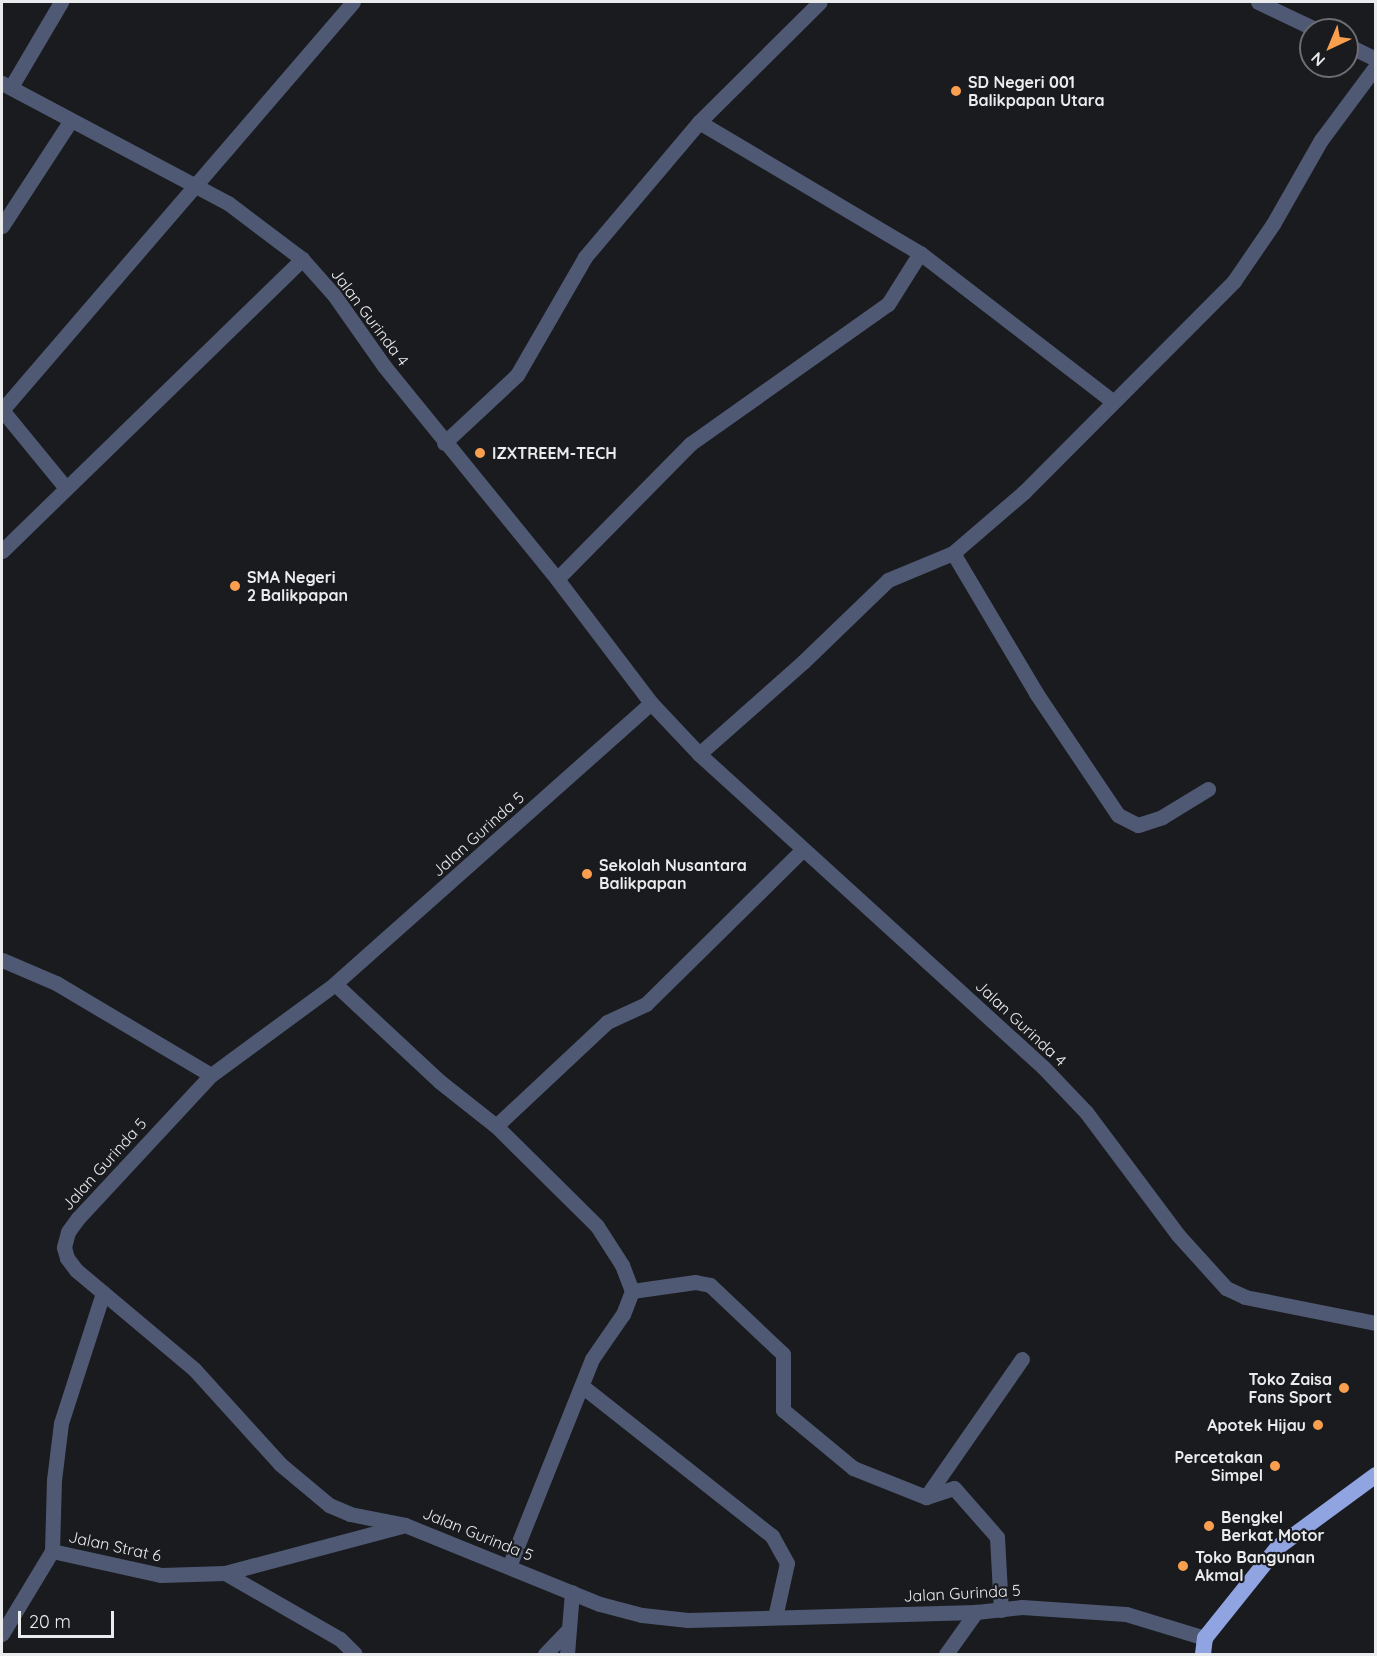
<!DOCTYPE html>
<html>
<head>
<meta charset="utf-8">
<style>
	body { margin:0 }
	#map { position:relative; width:1377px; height:1656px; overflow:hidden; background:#191b1e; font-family:Quicksand,sans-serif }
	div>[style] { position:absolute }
	.service>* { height:15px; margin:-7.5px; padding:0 7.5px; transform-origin:7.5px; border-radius:7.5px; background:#505974 }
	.minor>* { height:15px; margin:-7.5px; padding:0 7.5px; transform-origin:7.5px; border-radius:7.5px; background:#505974 }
	.tertiary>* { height:15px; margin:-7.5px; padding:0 7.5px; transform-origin:7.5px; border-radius:7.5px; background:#505974 }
	.trunk>* { height:16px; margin:-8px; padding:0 8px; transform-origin:8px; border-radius:8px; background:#90a4e2 }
	.dots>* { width:16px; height:16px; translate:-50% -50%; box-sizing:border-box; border:3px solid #191b1e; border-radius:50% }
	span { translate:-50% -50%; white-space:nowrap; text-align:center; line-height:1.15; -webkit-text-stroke:4.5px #191b1e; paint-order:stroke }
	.poi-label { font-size:16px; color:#eaebed; font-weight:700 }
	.left { translate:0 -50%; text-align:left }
	.right { translate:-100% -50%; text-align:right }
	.street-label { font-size:16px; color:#eaebed }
	.frame { position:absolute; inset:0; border:3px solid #eaebed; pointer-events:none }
	.north { position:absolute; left:1299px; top:18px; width:60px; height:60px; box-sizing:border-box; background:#191b1e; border:2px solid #6d6e71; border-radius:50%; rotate:224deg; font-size:16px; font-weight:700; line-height:24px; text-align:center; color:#eaebed }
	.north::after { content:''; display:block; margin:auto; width:21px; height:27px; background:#fa9f4e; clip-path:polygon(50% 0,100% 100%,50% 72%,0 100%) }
	.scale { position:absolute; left:18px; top:1611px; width:96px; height:27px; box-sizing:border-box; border:3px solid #eaebed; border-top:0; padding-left:8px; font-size:18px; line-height:21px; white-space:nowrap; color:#eaebed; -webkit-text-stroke:4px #191b1e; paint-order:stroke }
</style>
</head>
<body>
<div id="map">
	<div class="service">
		<i style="left:953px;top:553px;width:163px;rotate:59.3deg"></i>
		<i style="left:1036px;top:693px;width:147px;rotate:56.1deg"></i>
		<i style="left:1118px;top:815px;width:22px;rotate:27deg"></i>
		<i style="left:1138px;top:825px;width:25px;rotate:-18deg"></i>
		<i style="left:1162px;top:817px;width:54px;rotate:-31.3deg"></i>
	</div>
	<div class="minor">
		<i style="left:2px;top:83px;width:256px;rotate:28deg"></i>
		<i style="left:228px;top:203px;width:93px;rotate:37.1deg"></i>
		<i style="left:302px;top:259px;width:48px;rotate:48.4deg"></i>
		<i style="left:334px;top:295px;width:87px;rotate:54.8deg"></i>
		<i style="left:384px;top:366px;width:274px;rotate:50.9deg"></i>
		<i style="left:557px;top:579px;width:156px;rotate:52.8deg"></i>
		<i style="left:651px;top:703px;width:70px;rotate:46.7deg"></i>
		<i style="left:699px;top:754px;width:465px;rotate:42.3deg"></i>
		<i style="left:1043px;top:1067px;width:62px;rotate:46.3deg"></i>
		<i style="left:1086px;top:1112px;width:154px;rotate:53.2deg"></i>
		<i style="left:1178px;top:1235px;width:72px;rotate:47.8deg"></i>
		<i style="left:1226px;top:1288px;width:21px;rotate:25deg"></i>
		<i style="left:1245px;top:1297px;width:134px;rotate:11.2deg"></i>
		<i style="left:11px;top:87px;width:99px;rotate:-59.5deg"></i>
		<i style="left:699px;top:122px;width:257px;rotate:30.7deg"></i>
		<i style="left:920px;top:253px;width:241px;rotate:37.6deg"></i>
		<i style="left:2px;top:226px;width:126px;rotate:-56.9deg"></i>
		<i style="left:2px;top:410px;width:538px;rotate:-49.29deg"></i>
		<i style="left:2px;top:410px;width:99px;rotate:50.7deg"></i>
		<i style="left:444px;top:443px;width:100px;rotate:-43deg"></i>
		<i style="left:517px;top:375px;width:136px;rotate:-60deg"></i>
		<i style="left:585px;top:257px;width:177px;rotate:-49.8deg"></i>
		<i style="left:699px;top:122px;width:170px;rotate:-44.8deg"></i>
		<i style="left:2px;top:551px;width:419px;rotate:-44.2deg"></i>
		<i style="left:557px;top:579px;width:190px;rotate:-45.4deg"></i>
		<i style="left:690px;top:444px;width:242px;rotate:-35.3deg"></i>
		<i style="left:888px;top:304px;width:60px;rotate:-57.9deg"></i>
		<i style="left:651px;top:703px;width:423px;rotate:138.4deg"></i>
		<i style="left:335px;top:984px;width:154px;rotate:143.7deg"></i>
		<i style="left:211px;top:1075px;width:195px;rotate:132.9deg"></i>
		<i style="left:78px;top:1218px;width:17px;rotate:126deg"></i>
		<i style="left:68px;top:1232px;width:16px;rotate:105deg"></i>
		<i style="left:64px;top:1247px;width:11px;rotate:75deg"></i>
		<i style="left:67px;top:1258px;width:15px;rotate:53deg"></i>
		<i style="left:76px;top:1270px;width:154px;rotate:40deg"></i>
		<i style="left:194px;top:1369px;width:128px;rotate:47.8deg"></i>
		<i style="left:280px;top:1464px;width:64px;rotate:39.9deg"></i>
		<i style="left:329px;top:1505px;width:23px;rotate:23deg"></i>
		<i style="left:350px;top:1514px;width:56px;rotate:11.3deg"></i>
		<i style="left:405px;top:1525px;width:210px;rotate:22.1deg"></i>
		<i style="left:600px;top:1604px;width:43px;rotate:14.7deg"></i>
		<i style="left:642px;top:1615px;width:46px;rotate:6.2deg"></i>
		<i style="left:688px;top:1620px;width:288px;rotate:-1.6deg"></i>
		<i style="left:976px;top:1612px;width:46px;rotate:-6.2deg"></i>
		<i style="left:1022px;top:1607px;width:104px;rotate:3.9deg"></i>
		<i style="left:1126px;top:1614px;width:83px;rotate:16.9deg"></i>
		<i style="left:699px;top:754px;width:139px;rotate:-41.5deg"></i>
		<i style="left:803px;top:662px;width:118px;rotate:-44deg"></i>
		<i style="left:888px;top:580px;width:70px;rotate:-22.6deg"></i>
		<i style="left:953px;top:553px;width:94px;rotate:-40.7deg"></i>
		<i style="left:1024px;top:492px;width:298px;rotate:-45.1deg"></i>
		<i style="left:1234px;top:281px;width:69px;rotate:-55.6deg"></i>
		<i style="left:1273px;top:224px;width:97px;rotate:-60.3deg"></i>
		<i style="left:1321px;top:140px;width:92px;rotate:-53.4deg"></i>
		<i style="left:2px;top:960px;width:59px;rotate:23.1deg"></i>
		<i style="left:56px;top:983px;width:180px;rotate:30.7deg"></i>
		<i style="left:335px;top:984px;width:142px;rotate:43deg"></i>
		<i style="left:439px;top:1081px;width:73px;rotate:38.3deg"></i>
		<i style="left:496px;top:1126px;width:142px;rotate:44.7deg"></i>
		<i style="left:597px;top:1226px;width:46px;rotate:57.3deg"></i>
		<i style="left:622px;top:1265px;width:28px;rotate:69deg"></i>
		<i style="left:632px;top:1291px;width:25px;rotate:111deg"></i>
		<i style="left:623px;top:1314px;width:55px;rotate:124.6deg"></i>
		<i style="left:592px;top:1359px;width:223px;rotate:111.8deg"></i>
		<i style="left:496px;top:1126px;width:152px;rotate:-43.1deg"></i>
		<i style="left:607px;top:1022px;width:43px;rotate:-24.8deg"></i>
		<i style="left:646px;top:1004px;width:219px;rotate:-44.6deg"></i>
		<i style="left:632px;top:1291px;width:64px;rotate:-8.1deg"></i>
		<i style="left:695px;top:1282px;width:15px;rotate:11deg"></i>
		<i style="left:710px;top:1285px;width:100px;rotate:43.4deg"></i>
		<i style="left:783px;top:1354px;width:56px;rotate:90deg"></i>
		<i style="left:783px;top:1410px;width:91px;rotate:39.6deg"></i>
		<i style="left:853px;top:1468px;width:79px;rotate:21.7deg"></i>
		<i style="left:926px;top:1497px;width:29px;rotate:-18deg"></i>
		<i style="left:954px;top:1488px;width:65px;rotate:48.7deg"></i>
		<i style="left:997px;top:1537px;width:73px;rotate:86.9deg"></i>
		<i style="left:582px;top:1386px;width:242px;rotate:38.3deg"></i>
		<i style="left:772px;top:1536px;width:31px;rotate:61deg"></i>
		<i style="left:787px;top:1563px;width:55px;rotate:102.5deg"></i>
		<i style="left:926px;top:1497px;width:168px;rotate:-55.2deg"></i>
		<i style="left:52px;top:1551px;width:71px;rotate:-88.4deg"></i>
		<i style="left:54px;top:1480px;width:57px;rotate:-83deg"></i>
		<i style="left:61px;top:1423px;width:137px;rotate:-72.1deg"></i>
		<i style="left:225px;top:1573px;width:133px;rotate:29.9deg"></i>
		<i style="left:340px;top:1639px;width:21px;rotate:45deg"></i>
		<i style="left:2px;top:1634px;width:97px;rotate:-58.9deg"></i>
		<i style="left:52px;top:1551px;width:112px;rotate:12.4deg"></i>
		<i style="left:161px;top:1575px;width:64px;rotate:-1.8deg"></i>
		<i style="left:225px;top:1573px;width:183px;rotate:-14.9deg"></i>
		<i style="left:545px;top:1654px;width:33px;rotate:-46deg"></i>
		<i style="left:567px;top:1654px;width:62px;rotate:-85.4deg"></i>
		<i style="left:946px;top:1654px;width:52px;rotate:-54.5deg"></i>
	</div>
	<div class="tertiary">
		<i style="left:1258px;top:2px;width:65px;rotate:25.4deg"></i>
		<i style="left:1347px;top:45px;width:32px;rotate:26deg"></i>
	</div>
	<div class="trunk">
		<i style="left:1203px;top:1654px;width:16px;rotate:-83deg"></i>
		<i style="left:1205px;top:1638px;width:117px;rotate:-51.3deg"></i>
		<i style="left:1278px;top:1547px;width:122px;rotate:-36.3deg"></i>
	</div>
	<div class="dots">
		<i style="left:956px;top:91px;background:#fa9f4e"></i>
		<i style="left:480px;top:453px;background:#fa9f4e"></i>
		<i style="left:235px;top:586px;background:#fa9f4e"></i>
		<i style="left:587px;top:874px;background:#fa9f4e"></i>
		<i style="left:1344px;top:1388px;background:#fa9f4e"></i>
		<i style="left:1318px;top:1425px;background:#fa9f4e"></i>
		<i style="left:1275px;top:1466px;background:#fa9f4e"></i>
		<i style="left:1209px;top:1526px;background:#fa9f4e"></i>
		<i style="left:1183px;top:1566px;background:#fa9f4e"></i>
	</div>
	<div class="poi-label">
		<span class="left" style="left:968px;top:91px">SD Negeri 001<br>Balikpapan Utara</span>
		<span class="left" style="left:492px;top:453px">IZXTREEM-TECH</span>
		<span class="left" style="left:247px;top:586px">SMA Negeri<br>2 Balikpapan</span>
		<span class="left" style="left:599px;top:874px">Sekolah Nusantara<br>Balikpapan</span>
		<span class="right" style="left:1332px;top:1388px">Toko Zaisa<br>Fans Sport</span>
		<span class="right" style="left:1306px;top:1425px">Apotek Hijau</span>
		<span class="right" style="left:1263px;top:1466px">Percetakan<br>Simpel</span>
		<span class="left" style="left:1221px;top:1526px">Bengkel<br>Berkat Motor</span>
		<span class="left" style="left:1195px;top:1566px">Toko Bangunan<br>Akmal</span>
	</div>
	<div class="street-label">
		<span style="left:370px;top:317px;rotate:53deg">Jalan Gurinda 4</span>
		<span style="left:478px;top:834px;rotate:-42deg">Jalan Gurinda 5</span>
		<span style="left:1021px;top:1023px;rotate:43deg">Jalan Gurinda 4</span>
		<span style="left:104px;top:1164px;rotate:-48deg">Jalan Gurinda 5</span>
		<span style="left:478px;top:1534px;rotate:22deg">Jalan Gurinda 5</span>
		<span style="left:115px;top:1546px;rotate:12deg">Jalan Strat 6</span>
		<span style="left:962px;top:1593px;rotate:-3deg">Jalan Gurinda 5</span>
	</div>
	<div class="frame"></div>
	<div class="north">N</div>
	<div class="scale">20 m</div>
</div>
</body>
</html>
